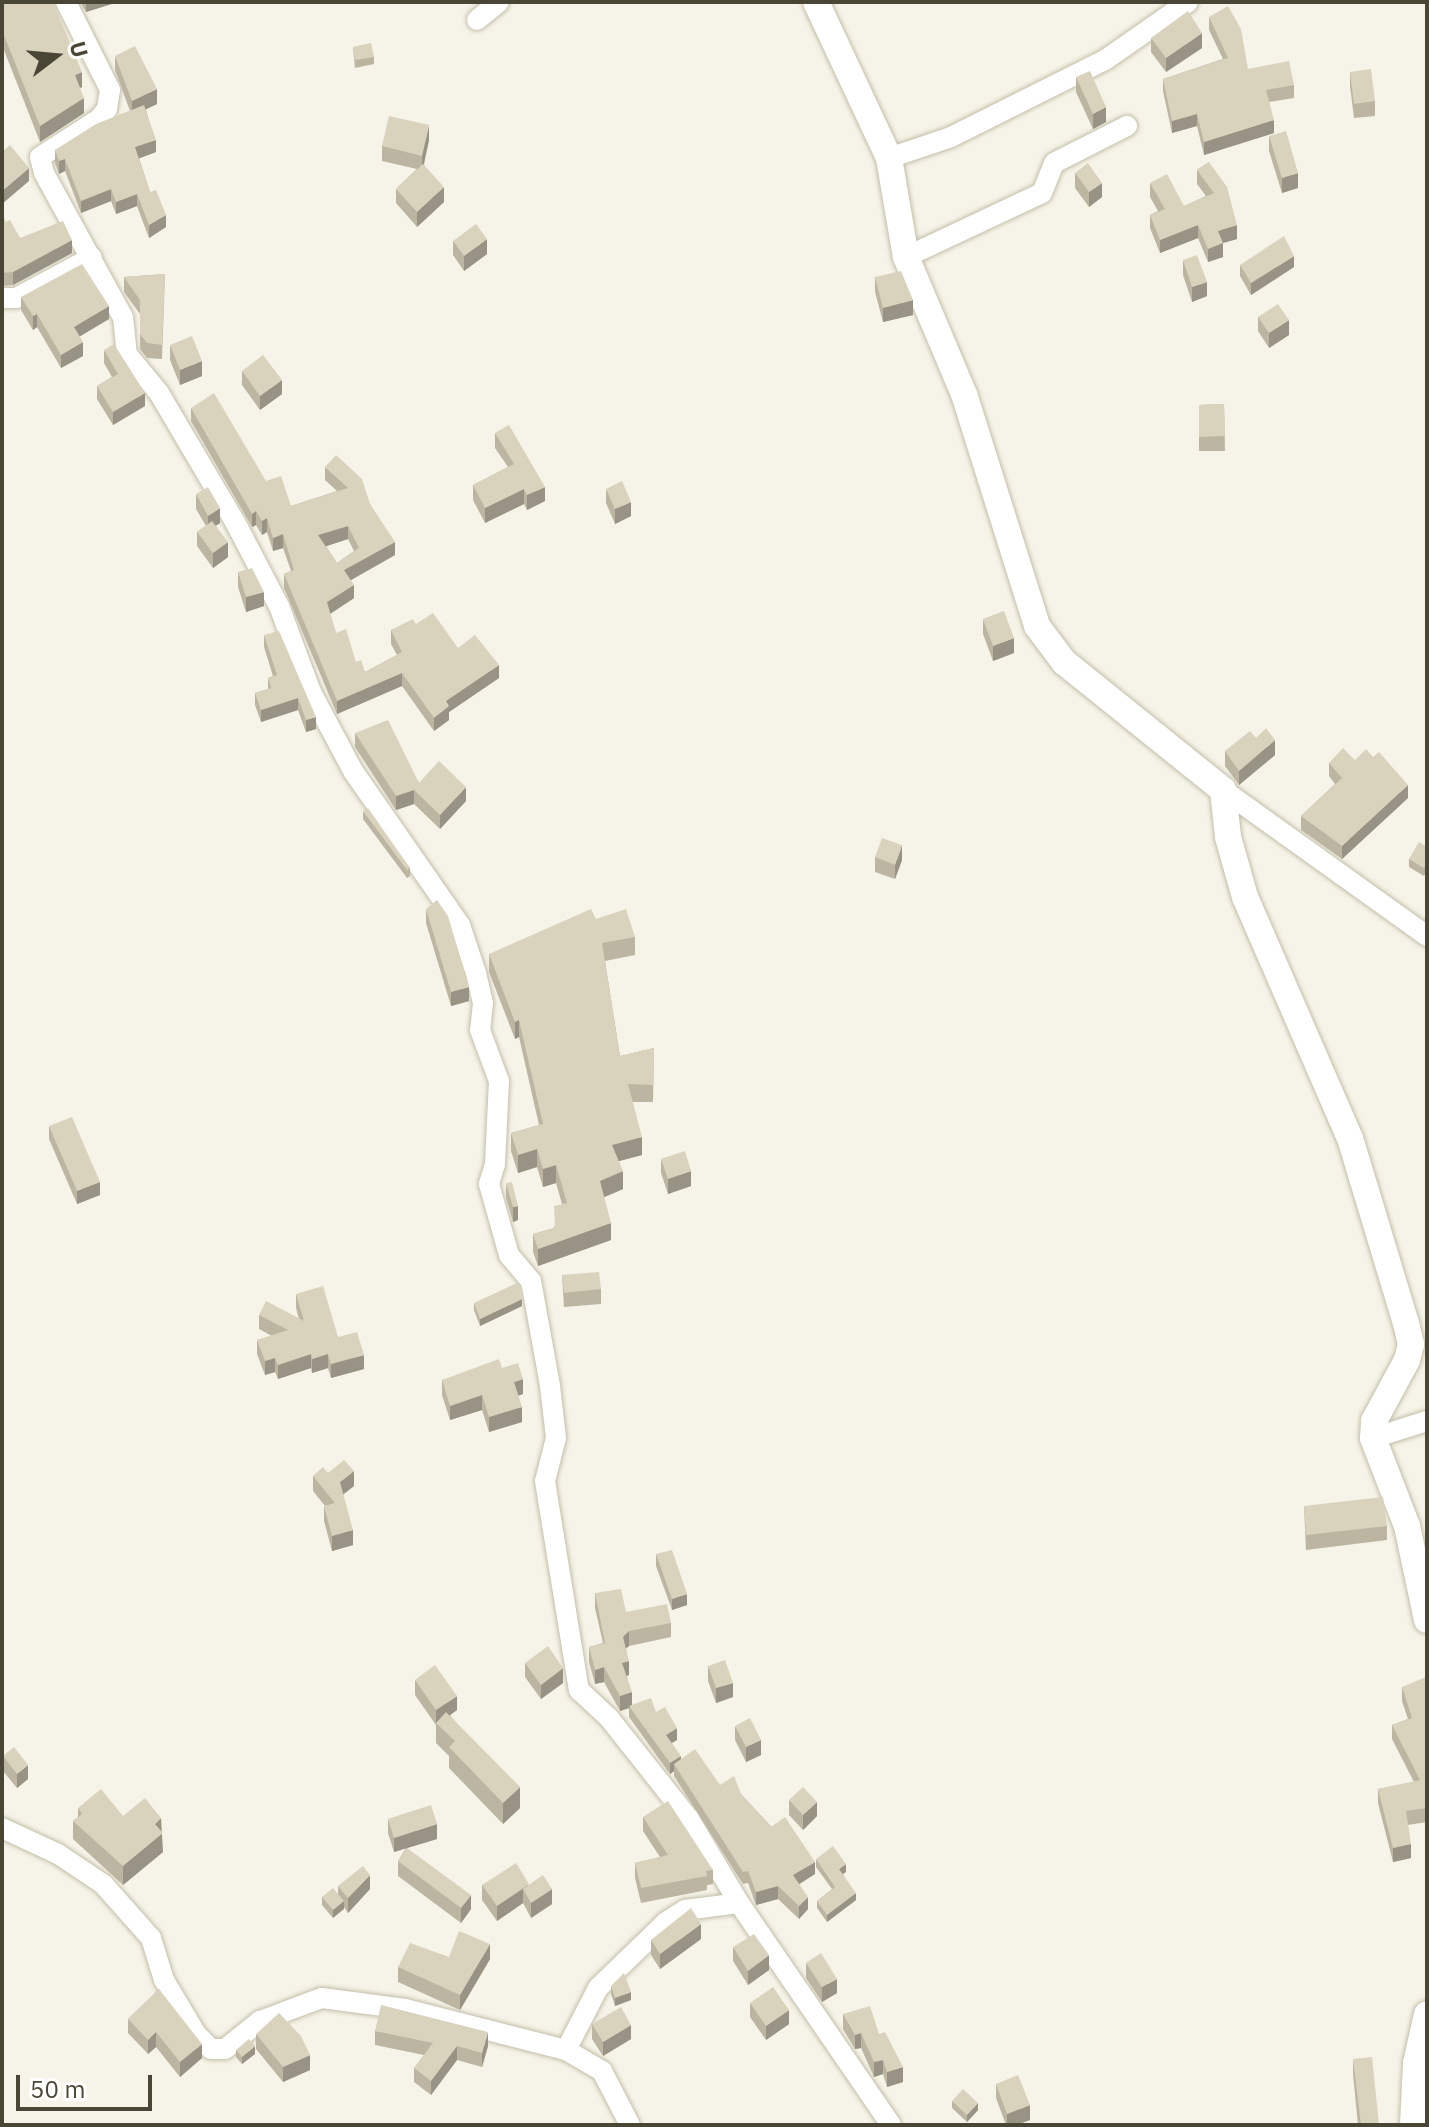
<!DOCTYPE html>
<html>
<head>
<meta charset="utf-8">
<style>
	body { margin:0 }
	#map { position:relative; width:1429px; height:2127px; overflow:hidden; background:#f6f4e8; font-family:"IBM Plex Sans",sans-serif }
	div>[style] { position:absolute }
	.roads { filter:drop-shadow(0 0 2px #c3bea9) drop-shadow(0 0 2px #c3bea9) }
	.minor>* { height:20px; margin:-10px; padding:0 10px; transform-origin:10px; border-radius:10px; background:#fff }
	.tertiary>* { height:26px; margin:-13px; padding:0 13px; transform-origin:13px; border-radius:13px; background:#fff }
	.wall>* { inset:0; background:#bbb5a2 }
	.shaded-wall>* { inset:0; background:#989384 }
	.building>* { inset:0; background:#d9d2bc }
	span { translate:-50% -50%; white-space:nowrap; text-align:center; line-height:1.15; -webkit-text-stroke:8px #fff; paint-order:stroke }
	.frame { position:absolute; inset:0; border:4px solid #4a4636; pointer-events:none }
	.north { position:absolute; left:16px; top:16px; width:80px; height:80px; -webkit-text-stroke:6px #fff; paint-order:stroke; rotate:74deg; font-size:22px; font-weight:700; line-height:32px; text-align:center; color:#4a4636 }
	.north::after { content:''; display:block; margin:auto; width:28px; height:36px; background:#4a4636; clip-path:polygon(50% 0,100% 100%,50% 72%,0 100%) }
	.scale { position:absolute; left:16px; top:2075px; width:136px; height:36px; box-sizing:border-box; border:4px solid #4a4636; border-top:0; padding-left:10px; font-size:24px; line-height:28px; white-space:nowrap; color:#4a4636; -webkit-text-stroke:6px #fff; paint-order:stroke }
</style>
</head>
<body>
<div id="map">
	<div class="roads">
		<div class="minor">
			<i style="left:66px;top:2px;width:98px;rotate:63.4deg"></i>
			<i style="left:110px;top:90px;width:19px;rotate:99deg"></i>
			<i style="left:107px;top:109px;width:13px;rotate:129deg"></i>
			<i style="left:99px;top:119px;width:70px;rotate:147.2deg"></i>
			<i style="left:40px;top:157px;width:16px;rotate:76deg"></i>
			<i style="left:44px;top:173px;width:164px;rotate:61.3deg"></i>
			<i style="left:123px;top:317px;width:37px;rotate:84deg"></i>
			<i style="left:127px;top:354px;width:50px;rotate:50.6deg"></i>
			<i style="left:159px;top:393px;width:150px;rotate:59.5deg"></i>
			<i style="left:235px;top:522px;width:95px;rotate:62.4deg"></i>
			<i style="left:279px;top:606px;width:92px;rotate:69.6deg"></i>
			<i style="left:311px;top:692px;width:89px;rotate:62deg"></i>
			<i style="left:353px;top:771px;width:188px;rotate:55.2deg"></i>
			<i style="left:460px;top:925px;width:51px;rotate:71.6deg"></i>
			<i style="left:476px;top:973px;width:31px;rotate:77deg"></i>
			<i style="left:483px;top:1003px;width:27px;rotate:96deg"></i>
			<i style="left:480px;top:1030px;width:54px;rotate:69.6deg"></i>
			<i style="left:499px;top:1081px;width:83px;rotate:92.8deg"></i>
			<i style="left:495px;top:1164px;width:21px;rotate:107deg"></i>
			<i style="left:489px;top:1184px;width:74px;rotate:74.3deg"></i>
			<i style="left:509px;top:1255px;width:34px;rotate:50deg"></i>
			<i style="left:531px;top:1281px;width:107px;rotate:79.7deg"></i>
			<i style="left:550px;top:1386px;width:52px;rotate:83.4deg"></i>
			<i style="left:556px;top:1438px;width:44px;rotate:104.3deg"></i>
			<i style="left:545px;top:1481px;width:212px;rotate:80.8deg"></i>
			<i style="left:579px;top:1690px;width:41px;rotate:43deg"></i>
			<i style="left:609px;top:1718px;width:129px;rotate:51.6deg"></i>
			<i style="left:689px;top:1819px;width:98px;rotate:59.2deg"></i>
			<i style="left:477px;top:20px;width:28px;rotate:-39deg"></i>
			<i style="left:889px;top:158px;width:65px;rotate:-18.7deg"></i>
			<i style="left:951px;top:137px;width:172px;rotate:-26.6deg"></i>
			<i style="left:1105px;top:60px;width:101px;rotate:-34.9deg"></i>
			<i style="left:906px;top:257px;width:150px;rotate:-25.2deg"></i>
			<i style="left:1042px;top:193px;width:32px;rotate:-68deg"></i>
			<i style="left:1054px;top:163px;width:82px;rotate:-26.9deg"></i>
			<i style="left:2px;top:298px;width:14px"></i>
			<i style="left:16px;top:298px;width:86px;rotate:-28.3deg"></i>
			<i style="left:1223px;top:790px;width:251px;rotate:35.6deg"></i>
			<i style="left:1373px;top:1438px;width:57px;rotate:-17.5deg"></i>
			<i style="left:2px;top:1828px;width:62px;rotate:24.9deg"></i>
			<i style="left:58px;top:1854px;width:54px;rotate:33.7deg"></i>
			<i style="left:103px;top:1884px;width:72px;rotate:48.4deg"></i>
			<i style="left:151px;top:1938px;width:44px;rotate:72.8deg"></i>
			<i style="left:164px;top:1980px;width:63px;rotate:59.3deg"></i>
			<i style="left:196px;top:2034px;width:21px;rotate:45deg"></i>
			<i style="left:211px;top:2049px;width:14px"></i>
			<i style="left:225px;top:2049px;width:45px;rotate:-38.7deg"></i>
			<i style="left:260px;top:2021px;width:66px;rotate:-20.4deg"></i>
			<i style="left:322px;top:1998px;width:84px;rotate:7.5deg"></i>
			<i style="left:405px;top:2009px;width:166px;rotate:14.3deg"></i>
			<i style="left:566px;top:2050px;width:70px;rotate:-62.7deg"></i>
			<i style="left:598px;top:1988px;width:95px;rotate:-44.1deg"></i>
			<i style="left:666px;top:1922px;width:22px;rotate:-32deg"></i>
			<i style="left:685px;top:1910px;width:54px;rotate:-7.4deg"></i>
			<i style="left:739px;top:1903px;width:269px;rotate:55.6deg"></i>
			<i style="left:566px;top:2050px;width:42px;rotate:30.3deg"></i>
			<i style="left:602px;top:2071px;width:61px;rotate:62.6deg"></i>
		</div>
		<div class="tertiary">
			<i style="left:816px;top:2px;width:172px;rotate:64.9deg"></i>
			<i style="left:889px;top:158px;width:100px;rotate:80.3deg"></i>
			<i style="left:906px;top:257px;width:149px;rotate:67.1deg"></i>
			<i style="left:964px;top:394px;width:243px;rotate:72.5deg"></i>
			<i style="left:1037px;top:626px;width:45px;rotate:53.1deg"></i>
			<i style="left:1064px;top:662px;width:204px;rotate:38.8deg"></i>
			<i style="left:1223px;top:790px;width:47px;rotate:83.9deg"></i>
			<i style="left:1228px;top:837px;width:62px;rotate:74.2deg"></i>
			<i style="left:1245px;top:897px;width:263px;rotate:66.5deg"></i>
			<i style="left:1350px;top:1138px;width:193px;rotate:73.2deg"></i>
			<i style="left:1406px;top:1323px;width:22px;rotate:77deg"></i>
			<i style="left:1411px;top:1344px;width:16px;rotate:104deg"></i>
			<i style="left:1407px;top:1360px;width:69px;rotate:118.4deg"></i>
			<i style="left:1374px;top:1421px;width:17px;rotate:93deg"></i>
			<i style="left:1373px;top:1438px;width:94px;rotate:68.9deg"></i>
			<i style="left:1407px;top:1526px;width:96px;rotate:78deg"></i>
			<i style="left:1413px;top:2125px;width:62px;rotate:-87.2deg"></i>
			<i style="left:1416px;top:2063px;width:50px;rotate:-77.3deg"></i>
		</div>
	</div>
	<div class="wall">
		<i style="clip-path:polygon(80px 2px,118px 2px,86px 12px)"></i>
		<i style="clip-path:polygon(2px 4px,82px 87px,80px 88px,84px 113px,40px 142px,2px 45px)"></i>
		<i style="clip-path:polygon(1209px 17px,1248px 69px,1294px 85px,1294px 98px,1269px 102px,1274px 133px,1204px 155px,1197px 126px,1172px 133px,1163px 91px,1163px 79px,1223px 59px,1209px 30px)"></i>
		<i style="clip-path:polygon(1151px 38px,1202px 48px,1166px 72px,1151px 52px)"></i>
		<i style="clip-path:polygon(353px 47px,374px 57px,374px 64px,355px 68px)"></i>
		<i style="clip-path:polygon(115px 56px,157px 104px,146px 109px,156px 152px,139px 158px,150px 192px,166px 227px,149px 238px,137px 206px,116px 214px,111px 201px,81px 213px,65px 171px,59px 174px,55px 163px,55px 150px,130px 111px,115px 70px)"></i>
		<i style="clip-path:polygon(1350px 72px,1375px 101px,1375px 116px,1354px 118px,1350px 86px)"></i>
		<i style="clip-path:polygon(1076px 77px,1106px 122px,1093px 129px,1076px 92px)"></i>
		<i style="clip-path:polygon(1269px 136px,1298px 188px,1282px 193px,1269px 151px)"></i>
		<i style="clip-path:polygon(429px 140px,424px 165px,444px 202px,417px 227px,396px 203px,396px 189px,417px 169px,382px 161px,382px 146px)"></i>
		<i style="clip-path:polygon(1209px 162px,1237px 239px,1223px 243px,1223px 257px,1208px 262px,1198px 238px,1160px 253px,1150px 228px,1150px 215px,1158px 211px,1150px 197px,1150px 183px,1184px 206px,1206px 196px,1197px 184px,1197px 170px)"></i>
		<i style="clip-path:polygon(1075px 173px,1102px 197px,1089px 207px,1075px 188px)"></i>
		<i style="clip-path:polygon(2px 216px,6px 222px,20px 238px,72px 253px,13px 285px,2px 286px)"></i>
		<i style="clip-path:polygon(453px 241px,487px 254px,464px 271px,453px 255px)"></i>
		<i style="clip-path:polygon(1183px 260px,1207px 296px,1192px 302px,1183px 275px)"></i>
		<i style="clip-path:polygon(1240px 265px,1294px 267px,1251px 295px,1240px 276px)"></i>
		<i style="clip-path:polygon(165px 274px,162px 359px,147px 358px,140px 349px,140px 314px,124px 292px,124px 277px)"></i>
		<i style="clip-path:polygon(875px 277px,913px 315px,883px 322px,875px 292px)"></i>
		<i style="clip-path:polygon(21px 297px,109px 319px,79px 336px,83px 356px,61px 368px,37px 327px,33px 330px,21px 310px)"></i>
		<i style="clip-path:polygon(1258px 317px,1289px 335px,1269px 348px,1258px 331px)"></i>
		<i style="clip-path:polygon(170px 345px,202px 376px,180px 385px,170px 360px)"></i>
		<i style="clip-path:polygon(104px 350px,145px 406px,113px 425px,97px 399px,97px 386px,112px 377px,104px 363px)"></i>
		<i style="clip-path:polygon(242px 371px,282px 394px,260px 410px,242px 385px)"></i>
		<i style="clip-path:polygon(1224px 404px,1225px 451px,1199px 451px,1199px 405px)"></i>
		<i style="clip-path:polygon(evenodd,191px 408px,291px 506px,337px 491px,325px 480px,325px 467px,370px 504px,395px 555px,351px 580px,354px 598px,330px 614px,336px 633px,356px 662px,365px 672px,397px 655px,391px 644px,391px 630px,416px 624px,458px 648px,499px 678px,449px 712px,449px 720px,434px 731px,402px 686px,337px 714px,284px 588px,284px 574px,291px 571px,283px 548px,273px 551px,267px 532px,262px 535px,256px 525px,252px 527px,191px 421px,191px 408px,348px 539px,354px 551px,337px 563px,326px 546px,348px 539px)"></i>
		<i style="clip-path:polygon(495px 433px,545px 501px,527px 510px,524px 504px,485px 523px,473px 500px,473px 485px,508px 467px,495px 448px)"></i>
		<i style="clip-path:polygon(606px 489px,631px 516px,615px 524px,606px 503px)"></i>
		<i style="clip-path:polygon(196px 494px,220px 523px,216px 526px,228px 557px,213px 568px,197px 546px,197px 532px,206px 526px,196px 509px)"></i>
		<i style="clip-path:polygon(238px 572px,264px 606px,246px 612px,238px 587px)"></i>
		<i style="clip-path:polygon(983px 619px,1014px 653px,993px 661px,983px 634px)"></i>
		<i style="clip-path:polygon(264px 635px,316px 729px,306px 732px,298px 710px,261px 722px,255px 705px,255px 693px,268px 689px,268px 678px,273px 676px,264px 647px)"></i>
		<i style="clip-path:polygon(355px 733px,419px 783px,466px 801px,440px 829px,414px 804px,396px 810px,355px 747px)"></i>
		<i style="clip-path:polygon(1256px 738px,1275px 755px,1239px 785px,1225px 766px,1225px 751px)"></i>
		<i style="clip-path:polygon(1355px 760px,1408px 798px,1342px 859px,1301px 830px,1301px 816px,1335px 784px,1329px 776px,1329px 763px)"></i>
		<i style="clip-path:polygon(363px 811px,410px 868px,410px 876px,407px 878px,363px 819px)"></i>
		<i style="clip-path:polygon(1427px 847px,1427px 871px,1424px 876px,1409px 867px,1409px 859px)"></i>
		<i style="clip-path:polygon(875px 857px,902px 860px,895px 879px,875px 872px)"></i>
		<i style="clip-path:polygon(426px 909px,469px 1001px,451px 1006px,426px 923px)"></i>
		<i style="clip-path:polygon(596px 919px,635px 937px,635px 955px,605px 961px,620px 1056px,654px 1048px,653px 1102px,632px 1102px,642px 1155px,619px 1161px,623px 1189px,604px 1197px,611px 1240px,538px 1266px,533px 1252px,533px 1234px,554px 1228px,562px 1204px,556px 1183px,543px 1187px,537px 1167px,518px 1173px,511px 1151px,511px 1133px,539px 1125px,519px 1037px,515px 1039px,489px 972px,489px 954px)"></i>
		<i style="clip-path:polygon(49px 1126px,100px 1195px,77px 1204px,49px 1139px)"></i>
		<i style="clip-path:polygon(661px 1159px,691px 1186px,668px 1194px,661px 1173px)"></i>
		<i style="clip-path:polygon(506px 1183px,518px 1220px,513px 1222px,506px 1198px)"></i>
		<i style="clip-path:polygon(562px 1275px,601px 1289px,601px 1304px,564px 1307px)"></i>
		<i style="clip-path:polygon(296px 1294px,338px 1337px,364px 1369px,331px 1378px,328px 1368px,312px 1373px,311px 1368px,278px 1379px,275px 1372px,265px 1375px,257px 1354px,257px 1340px,272px 1336px,259px 1329px,259px 1315px,299px 1319px,296px 1308px)"></i>
		<i style="clip-path:polygon(474px 1303px,522px 1306px,480px 1326px,474px 1310px)"></i>
		<i style="clip-path:polygon(502px 1368px,523px 1394px,518px 1396px,522px 1422px,489px 1432px,482px 1410px,450px 1420px,442px 1395px,442px 1380px)"></i>
		<i style="clip-path:polygon(328px 1473px,354px 1486px,343px 1494px,353px 1545px,332px 1551px,324px 1521px,324px 1506px,325px 1506px,313px 1491px,313px 1476px)"></i>
		<i style="clip-path:polygon(1304px 1506px,1387px 1526px,1387px 1540px,1306px 1550px)"></i>
		<i style="clip-path:polygon(656px 1554px,687px 1605px,672px 1610px,656px 1566px)"></i>
		<i style="clip-path:polygon(595px 1593px,626px 1612px,671px 1623px,671px 1637px,629px 1646px,626px 1648px,629px 1675px,627px 1676px,632px 1705px,656px 1712px,677px 1740px,672px 1743px,681px 1760px,720px 1785px,741px 1794px,815px 1874px,799px 1884px,808px 1909px,799px 1919px,778px 1899px,756px 1905px,748px 1883px,743px 1884px,674px 1776px,674px 1771px,670px 1774px,629px 1717px,629px 1708px,620px 1711px,604px 1682px,595px 1684px,589px 1662px,589px 1647px,603px 1643px,595px 1608px)"></i>
		<i style="clip-path:polygon(525px 1663px,563px 1683px,541px 1699px,525px 1677px)"></i>
		<i style="clip-path:polygon(708px 1666px,733px 1697px,716px 1703px,708px 1681px)"></i>
		<i style="clip-path:polygon(415px 1680px,457px 1710px,450px 1715px,520px 1808px,503px 1824px,449px 1768px,449px 1756px,436px 1743px,436px 1725px,415px 1695px)"></i>
		<i style="clip-path:polygon(1427px 1686px,1427px 1822px,1408px 1825px,1411px 1858px,1393px 1862px,1378px 1803px,1378px 1789px,1414px 1782px,1392px 1739px,1392px 1725px,1408px 1719px,1402px 1701px,1402px 1687px)"></i>
		<i style="clip-path:polygon(735px 1726px,761px 1755px,746px 1762px,735px 1740px)"></i>
		<i style="clip-path:polygon(3px 1756px,28px 1779px,17px 1788px,3px 1771px)"></i>
		<i style="clip-path:polygon(789px 1800px,817px 1816px,803px 1830px,789px 1815px)"></i>
		<i style="clip-path:polygon(78px 1808px,123px 1816px,161px 1831px,163px 1852px,123px 1885px,73px 1839px,73px 1821px,78px 1817px)"></i>
		<i style="clip-path:polygon(643px 1817px,713px 1870px,713px 1884px,707px 1885px,707px 1890px,641px 1903px,635px 1878px,635px 1863px,660px 1857px,643px 1831px)"></i>
		<i style="clip-path:polygon(388px 1819px,437px 1839px,407px 1848px,471px 1909px,461px 1923px,398px 1876px,398px 1861px,406px 1848px,394px 1852px,388px 1833px)"></i>
		<i style="clip-path:polygon(816px 1859px,846px 1872px,843px 1874px,856px 1900px,827px 1922px,817px 1908px,817px 1901px,832px 1889px,816px 1867px)"></i>
		<i style="clip-path:polygon(482px 1885px,529px 1885px,552px 1904px,531px 1918px,523px 1903px,497px 1921px,482px 1900px)"></i>
		<i style="clip-path:polygon(338px 1886px,370px 1889px,348px 1913px,344px 1907px,333px 1918px,322px 1905px,322px 1897px,338px 1894px)"></i>
		<i style="clip-path:polygon(701px 1939px,660px 1969px,651px 1955px,651px 1940px)"></i>
		<i style="clip-path:polygon(733px 1947px,769px 1970px,748px 1985px,733px 1961px)"></i>
		<i style="clip-path:polygon(449px 1957px,490px 1959px,460px 2010px,398px 1982px,398px 1967px)"></i>
		<i style="clip-path:polygon(806px 1963px,837px 1993px,822px 2002px,806px 1978px)"></i>
		<i style="clip-path:polygon(611px 1986px,631px 2000px,615px 2006px,611px 1994px)"></i>
		<i style="clip-path:polygon(159px 1989px,202px 2058px,180px 2077px,156px 2047px,148px 2054px,128px 2033px,128px 2019px)"></i>
		<i style="clip-path:polygon(750px 2003px,789px 2024px,766px 2040px,750px 2017px)"></i>
		<i style="clip-path:polygon(843px 2014px,879px 2034px,903px 2082px,887px 2087px,883px 2074px,874px 2077px,861px 2048px,855px 2049px,843px 2029px)"></i>
		<i style="clip-path:polygon(592px 2024px,631px 2039px,603px 2056px,592px 2039px)"></i>
		<i style="clip-path:polygon(375px 2031px,488px 2046px,482px 2067px,457px 2060px,431px 2095px,414px 2082px,414px 2068px,424px 2055px,375px 2045px)"></i>
		<i style="clip-path:polygon(256px 2034px,310px 2070px,283px 2082px,256px 2049px)"></i>
		<i style="clip-path:polygon(236px 2050px,255px 2054px,242px 2064px,236px 2057px)"></i>
		<i style="clip-path:polygon(1353px 2059px,1379px 2125px,1358px 2125px,1353px 2074px)"></i>
		<i style="clip-path:polygon(996px 2084px,1030px 2120px,1016px 2125px,1006px 2125px,996px 2098px)"></i>
		<i style="clip-path:polygon(952px 2101px,978px 2110px,967px 2122px,952px 2108px)"></i>
	</div>
	<div class="shaded-wall">
		<i style="clip-path:polygon(86px 2px,118px 2px,86px 12px)"></i>
		<i style="clip-path:polygon(1202px 33px,1202px 48px,1166px 72px,1166px 58px)"></i>
		<i style="clip-path:polygon(82px 72px,82px 87px,75px 90px,75px 75px)"></i>
		<i style="clip-path:polygon(157px 89px,157px 104px,132px 116px,132px 101px)"></i>
		<i style="clip-path:polygon(84px 98px,84px 113px,40px 142px,40px 126px)"></i>
		<i style="clip-path:polygon(1106px 107px,1106px 122px,1093px 129px,1093px 114px)"></i>
		<i style="clip-path:polygon(1197px 114px,1197px 126px,1172px 133px,1172px 121px)"></i>
		<i style="clip-path:polygon(1274px 120px,1274px 133px,1204px 155px,1204px 142px)"></i>
		<i style="clip-path:polygon(429px 125px,429px 140px,422px 171px,422px 156px)"></i>
		<i style="clip-path:polygon(156px 140px,156px 152px,135px 160px,135px 147px)"></i>
		<i style="clip-path:polygon(65px 159px,65px 171px,59px 174px,59px 161px)"></i>
		<i style="clip-path:polygon(29px 168px,29px 181px,2px 204px,2px 191px)"></i>
		<i style="clip-path:polygon(1298px 173px,1298px 188px,1282px 193px,1282px 178px)"></i>
		<i style="clip-path:polygon(1102px 183px,1102px 197px,1089px 207px,1089px 192px)"></i>
		<i style="clip-path:polygon(444px 187px,444px 202px,417px 227px,417px 212px)"></i>
		<i style="clip-path:polygon(111px 189px,111px 201px,81px 213px,81px 201px)"></i>
		<i style="clip-path:polygon(137px 194px,137px 206px,116px 214px,116px 202px)"></i>
		<i style="clip-path:polygon(166px 215px,166px 227px,149px 238px,149px 225px)"></i>
		<i style="clip-path:polygon(1198px 225px,1198px 238px,1160px 253px,1160px 240px)"></i>
		<i style="clip-path:polygon(1237px 225px,1237px 239px,1223px 243px,1223px 257px,1208px 262px,1208px 249px,1218px 231px)"></i>
		<i style="clip-path:polygon(487px 239px,487px 254px,464px 271px,464px 256px)"></i>
		<i style="clip-path:polygon(72px 240px,72px 253px,13px 285px,13px 272px)"></i>
		<i style="clip-path:polygon(1294px 256px,1294px 267px,1251px 295px,1251px 283px)"></i>
		<i style="clip-path:polygon(1207px 282px,1207px 296px,1192px 302px,1192px 287px)"></i>
		<i style="clip-path:polygon(913px 300px,913px 315px,883px 322px,883px 308px)"></i>
		<i style="clip-path:polygon(109px 306px,109px 319px,74px 340px,74px 327px)"></i>
		<i style="clip-path:polygon(37px 314px,37px 327px,33px 330px,33px 316px)"></i>
		<i style="clip-path:polygon(1289px 320px,1289px 335px,1269px 348px,1269px 333px)"></i>
		<i style="clip-path:polygon(83px 342px,83px 356px,61px 368px,61px 355px)"></i>
		<i style="clip-path:polygon(202px 361px,202px 376px,180px 385px,180px 370px)"></i>
		<i style="clip-path:polygon(282px 380px,282px 394px,260px 410px,260px 396px)"></i>
		<i style="clip-path:polygon(145px 393px,145px 406px,113px 425px,113px 412px)"></i>
		<i style="clip-path:polygon(545px 487px,545px 501px,527px 510px,527px 495px)"></i>
		<i style="clip-path:polygon(524px 489px,524px 504px,485px 523px,485px 508px)"></i>
		<i style="clip-path:polygon(631px 502px,631px 516px,615px 524px,615px 509px)"></i>
		<i style="clip-path:polygon(220px 508px,220px 523px,208px 530px,208px 516px)"></i>
		<i style="clip-path:polygon(256px 511px,256px 525px,252px 527px,252px 514px)"></i>
		<i style="clip-path:polygon(267px 518px,267px 532px,262px 535px,262px 521px)"></i>
		<i style="clip-path:polygon(348px 526px,348px 539px,318px 549px,318px 535px)"></i>
		<i style="clip-path:polygon(283px 534px,283px 548px,273px 551px,273px 538px)"></i>
		<i style="clip-path:polygon(228px 542px,228px 557px,213px 568px,213px 553px)"></i>
		<i style="clip-path:polygon(395px 542px,395px 555px,344px 584px,344px 570px)"></i>
		<i style="clip-path:polygon(354px 585px,354px 598px,327px 616px,327px 602px)"></i>
		<i style="clip-path:polygon(264px 592px,264px 606px,246px 612px,246px 597px)"></i>
		<i style="clip-path:polygon(1014px 638px,1014px 653px,993px 661px,993px 646px)"></i>
		<i style="clip-path:polygon(499px 665px,499px 678px,449px 712px,449px 720px,434px 731px,434px 718px,446px 701px)"></i>
		<i style="clip-path:polygon(402px 673px,402px 686px,337px 714px,337px 701px)"></i>
		<i style="clip-path:polygon(298px 698px,298px 710px,261px 722px,261px 710px)"></i>
		<i style="clip-path:polygon(316px 717px,316px 729px,306px 732px,306px 720px)"></i>
		<i style="clip-path:polygon(1275px 740px,1275px 755px,1239px 785px,1239px 771px)"></i>
		<i style="clip-path:polygon(1408px 785px,1408px 798px,1342px 859px,1342px 846px)"></i>
		<i style="clip-path:polygon(466px 787px,466px 801px,440px 829px,440px 815px)"></i>
		<i style="clip-path:polygon(414px 790px,414px 804px,396px 810px,396px 796px)"></i>
		<i style="clip-path:polygon(902px 845px,902px 860px,895px 879px,895px 865px)"></i>
		<i style="clip-path:polygon(469px 987px,469px 1001px,451px 1006px,451px 992px)"></i>
		<i style="clip-path:polygon(519px 1020px,519px 1037px,515px 1039px,515px 1022px)"></i>
		<i style="clip-path:polygon(642px 1137px,642px 1155px,612px 1163px,612px 1145px)"></i>
		<i style="clip-path:polygon(537px 1149px,537px 1167px,518px 1173px,518px 1155px)"></i>
		<i style="clip-path:polygon(556px 1165px,556px 1183px,543px 1187px,543px 1169px)"></i>
		<i style="clip-path:polygon(623px 1171px,623px 1189px,600px 1199px,600px 1181px)"></i>
		<i style="clip-path:polygon(691px 1171px,691px 1186px,668px 1194px,668px 1179px)"></i>
		<i style="clip-path:polygon(100px 1182px,100px 1195px,77px 1204px,77px 1191px)"></i>
		<i style="clip-path:polygon(518px 1206px,518px 1220px,513px 1222px,513px 1207px)"></i>
		<i style="clip-path:polygon(611px 1223px,611px 1240px,538px 1266px,538px 1249px)"></i>
		<i style="clip-path:polygon(522px 1299px,522px 1306px,480px 1326px,480px 1319px)"></i>
		<i style="clip-path:polygon(311px 1354px,311px 1368px,278px 1379px,278px 1365px)"></i>
		<i style="clip-path:polygon(328px 1354px,328px 1368px,312px 1373px,312px 1359px)"></i>
		<i style="clip-path:polygon(364px 1355px,364px 1369px,331px 1378px,331px 1364px)"></i>
		<i style="clip-path:polygon(275px 1358px,275px 1372px,265px 1375px,265px 1361px)"></i>
		<i style="clip-path:polygon(523px 1379px,523px 1394px,514px 1397px,514px 1382px)"></i>
		<i style="clip-path:polygon(482px 1395px,482px 1410px,450px 1420px,450px 1406px)"></i>
		<i style="clip-path:polygon(522px 1407px,522px 1422px,489px 1432px,489px 1417px)"></i>
		<i style="clip-path:polygon(354px 1471px,354px 1486px,340px 1497px,340px 1482px)"></i>
		<i style="clip-path:polygon(353px 1530px,353px 1545px,332px 1551px,332px 1536px)"></i>
		<i style="clip-path:polygon(687px 1594px,687px 1605px,672px 1610px,672px 1599px)"></i>
		<i style="clip-path:polygon(629px 1631px,629px 1646px,623px 1651px,623px 1637px)"></i>
		<i style="clip-path:polygon(629px 1661px,629px 1675px,622px 1677px,622px 1663px)"></i>
		<i style="clip-path:polygon(604px 1667px,604px 1682px,595px 1684px,595px 1670px)"></i>
		<i style="clip-path:polygon(563px 1668px,563px 1683px,541px 1699px,541px 1685px)"></i>
		<i style="clip-path:polygon(733px 1683px,733px 1697px,716px 1703px,716px 1688px)"></i>
		<i style="clip-path:polygon(632px 1692px,632px 1707px,620px 1711px,620px 1696px)"></i>
		<i style="clip-path:polygon(457px 1696px,457px 1710px,438px 1724px,436px 1723px,436px 1710px)"></i>
		<i style="clip-path:polygon(677px 1728px,677px 1740px,666px 1746px,666px 1735px)"></i>
		<i style="clip-path:polygon(761px 1740px,761px 1755px,746px 1762px,746px 1747px)"></i>
		<i style="clip-path:polygon(681px 1756px,681px 1767px,674px 1764px,674px 1771px,670px 1774px,670px 1763px)"></i>
		<i style="clip-path:polygon(28px 1765px,28px 1779px,17px 1788px,17px 1774px)"></i>
		<i style="clip-path:polygon(520px 1787px,520px 1808px,503px 1824px,503px 1803px)"></i>
		<i style="clip-path:polygon(817px 1802px,817px 1816px,803px 1830px,803px 1815px)"></i>
		<i style="clip-path:polygon(161px 1818px,163px 1852px,123px 1885px,123px 1866px,155px 1824px)"></i>
		<i style="clip-path:polygon(437px 1824px,437px 1839px,394px 1852px,394px 1838px)"></i>
		<i style="clip-path:polygon(1411px 1844px,1411px 1858px,1393px 1862px,1393px 1848px)"></i>
		<i style="clip-path:polygon(815px 1862px,815px 1874px,793px 1888px,793px 1875px)"></i>
		<i style="clip-path:polygon(846px 1864px,846px 1872px,839px 1876px,839px 1869px)"></i>
		<i style="clip-path:polygon(370px 1875px,370px 1889px,348px 1913px,348px 1898px)"></i>
		<i style="clip-path:polygon(778px 1886px,778px 1899px,756px 1905px,756px 1892px)"></i>
		<i style="clip-path:polygon(523px 1889px,523px 1903px,497px 1921px,497px 1906px)"></i>
		<i style="clip-path:polygon(552px 1889px,552px 1904px,531px 1918px,531px 1903px)"></i>
		<i style="clip-path:polygon(856px 1893px,856px 1900px,827px 1922px,827px 1915px)"></i>
		<i style="clip-path:polygon(471px 1895px,471px 1909px,461px 1923px,461px 1908px)"></i>
		<i style="clip-path:polygon(808px 1897px,808px 1909px,799px 1919px,799px 1906px)"></i>
		<i style="clip-path:polygon(344px 1901px,344px 1909px,333px 1918px,333px 1910px)"></i>
		<i style="clip-path:polygon(701px 1924px,701px 1939px,660px 1969px,660px 1954px)"></i>
		<i style="clip-path:polygon(490px 1944px,490px 1959px,460px 2010px,460px 1995px)"></i>
		<i style="clip-path:polygon(769px 1955px,769px 1970px,748px 1985px,748px 1971px)"></i>
		<i style="clip-path:polygon(837px 1979px,837px 1993px,822px 2002px,822px 1987px)"></i>
		<i style="clip-path:polygon(631px 1992px,631px 2000px,615px 2006px,615px 1998px)"></i>
		<i style="clip-path:polygon(789px 2010px,789px 2024px,766px 2040px,766px 2026px)"></i>
		<i style="clip-path:polygon(631px 2025px,631px 2039px,603px 2056px,603px 2042px)"></i>
		<i style="clip-path:polygon(156px 2032px,156px 2047px,148px 2054px,148px 2040px)"></i>
		<i style="clip-path:polygon(488px 2032px,488px 2046px,482px 2067px,482px 2053px)"></i>
		<i style="clip-path:polygon(861px 2033px,861px 2048px,855px 2049px,855px 2035px)"></i>
		<i style="clip-path:polygon(202px 2044px,202px 2058px,180px 2077px,180px 2062px)"></i>
		<i style="clip-path:polygon(255px 2046px,255px 2054px,242px 2064px,242px 2057px)"></i>
		<i style="clip-path:polygon(457px 2046px,457px 2060px,431px 2095px,431px 2081px)"></i>
		<i style="clip-path:polygon(310px 2055px,310px 2070px,283px 2082px,283px 2067px)"></i>
		<i style="clip-path:polygon(883px 2060px,883px 2074px,874px 2077px,874px 2062px)"></i>
		<i style="clip-path:polygon(903px 2067px,903px 2082px,887px 2087px,887px 2072px)"></i>
		<i style="clip-path:polygon(978px 2103px,978px 2110px,967px 2122px,967px 2115px)"></i>
		<i style="clip-path:polygon(1030px 2105px,1030px 2120px,1016px 2125px,1007px 2125px,1007px 2114px)"></i>
	</div>
	<div class="building">
		<i style="clip-path:polygon(6px 2px,53px 2px,82px 72px,75px 75px,84px 98px,40px 126px,2px 30px,2px 4px)"></i>
		<i style="clip-path:polygon(1228px 6px,1241px 29px,1248px 69px,1289px 61px,1294px 85px,1266px 90px,1274px 120px,1204px 142px,1197px 114px,1172px 121px,1163px 79px,1228px 58px,1209px 17px)"></i>
		<i style="clip-path:polygon(1188px 11px,1202px 33px,1166px 58px,1151px 38px)"></i>
		<i style="clip-path:polygon(371px 43px,374px 57px,355px 60px,353px 47px)"></i>
		<i style="clip-path:polygon(135px 46px,157px 89px,132px 101px,115px 56px)"></i>
		<i style="clip-path:polygon(1371px 69px,1375px 101px,1354px 104px,1350px 72px)"></i>
		<i style="clip-path:polygon(1090px 71px,1106px 107px,1093px 114px,1076px 77px)"></i>
		<i style="clip-path:polygon(144px 105px,156px 140px,135px 147px,150px 192px,156px 190px,166px 215px,149px 225px,137px 194px,116px 202px,111px 189px,81px 201px,65px 159px,59px 161px,55px 150px,96px 124px)"></i>
		<i style="clip-path:polygon(389px 116px,429px 125px,422px 156px,382px 146px)"></i>
		<i style="clip-path:polygon(1286px 131px,1298px 173px,1282px 178px,1269px 136px)"></i>
		<i style="clip-path:polygon(10px 145px,29px 168px,2px 191px,2px 152px)"></i>
		<i style="clip-path:polygon(1209px 162px,1227px 187px,1237px 225px,1218px 231px,1223px 243px,1208px 249px,1198px 225px,1160px 240px,1150px 215px,1165px 209px,1150px 183px,1167px 174px,1184px 206px,1214px 193px,1197px 170px)"></i>
		<i style="clip-path:polygon(1088px 163px,1102px 183px,1089px 192px,1075px 173px)"></i>
		<i style="clip-path:polygon(423px 164px,444px 187px,417px 212px,396px 189px)"></i>
		<i style="clip-path:polygon(2px 216px,6px 222px,10px 220px,20px 238px,63px 221px,72px 240px,13px 272px,2px 273px)"></i>
		<i style="clip-path:polygon(476px 224px,487px 239px,464px 256px,453px 241px)"></i>
		<i style="clip-path:polygon(1284px 236px,1294px 256px,1251px 283px,1240px 265px)"></i>
		<i style="clip-path:polygon(1197px 255px,1207px 282px,1192px 287px,1183px 260px)"></i>
		<i style="clip-path:polygon(82px 264px,109px 306px,74px 327px,83px 342px,61px 355px,37px 314px,33px 316px,21px 297px)"></i>
		<i style="clip-path:polygon(901px 271px,913px 300px,883px 308px,875px 277px)"></i>
		<i style="clip-path:polygon(165px 274px,162px 345px,147px 343px,140px 334px,140px 300px,124px 277px)"></i>
		<i style="clip-path:polygon(1278px 304px,1289px 320px,1269px 333px,1258px 317px)"></i>
		<i style="clip-path:polygon(192px 336px,202px 361px,180px 370px,170px 345px)"></i>
		<i style="clip-path:polygon(114px 344px,145px 393px,113px 412px,97px 386px,118px 374px,104px 350px)"></i>
		<i style="clip-path:polygon(263px 355px,282px 380px,260px 396px,242px 371px)"></i>
		<i style="clip-path:polygon(evenodd,214px 393px,266px 481px,281px 476px,291px 506px,348px 488px,325px 467px,336px 455px,362px 479px,370px 504px,395px 542px,344px 570px,354px 585px,327px 602px,336px 633px,346px 629px,356px 662px,361px 660px,365px 672px,402px 652px,391px 630px,413px 619px,416px 624px,433px 613px,458px 648px,475px 635px,499px 665px,446px 701px,449px 706px,434px 718px,402px 673px,337px 701px,284px 574px,294px 570px,283px 534px,273px 538px,267px 518px,262px 521px,256px 511px,252px 514px,191px 408px,214px 393px,348px 526px,359px 548px,337px 563px,318px 535px,348px 526px)"></i>
		<i style="clip-path:polygon(1224px 404px,1225px 436px,1199px 437px,1199px 405px)"></i>
		<i style="clip-path:polygon(509px 425px,545px 487px,527px 495px,524px 489px,485px 508px,473px 485px,514px 464px,495px 433px)"></i>
		<i style="clip-path:polygon(622px 481px,631px 502px,615px 509px,606px 489px)"></i>
		<i style="clip-path:polygon(208px 487px,220px 508px,208px 516px,196px 494px)"></i>
		<i style="clip-path:polygon(212px 521px,228px 542px,213px 553px,197px 532px)"></i>
		<i style="clip-path:polygon(252px 568px,264px 592px,246px 597px,238px 572px)"></i>
		<i style="clip-path:polygon(1004px 611px,1014px 638px,993px 646px,983px 619px)"></i>
		<i style="clip-path:polygon(279px 631px,316px 717px,306px 720px,298px 698px,261px 710px,255px 693px,271px 688px,268px 678px,277px 675px,264px 635px)"></i>
		<i style="clip-path:polygon(388px 720px,419px 783px,439px 761px,466px 787px,440px 815px,414px 790px,396px 796px,355px 733px)"></i>
		<i style="clip-path:polygon(1266px 728px,1275px 740px,1239px 771px,1225px 751px,1250px 731px,1256px 738px)"></i>
		<i style="clip-path:polygon(1343px 748px,1355px 760px,1366px 749px,1373px 757px,1379px 752px,1408px 785px,1342px 846px,1301px 816px,1342px 778px,1329px 763px)"></i>
		<i style="clip-path:polygon(368px 808px,410px 868px,407px 870px,363px 811px)"></i>
		<i style="clip-path:polygon(882px 838px,902px 845px,895px 865px,875px 857px)"></i>
		<i style="clip-path:polygon(1419px 842px,1427px 847px,1427px 864px,1424px 868px,1409px 859px)"></i>
		<i style="clip-path:polygon(437px 900px,448px 916px,469px 987px,451px 992px,426px 909px)"></i>
		<i style="clip-path:polygon(591px 909px,596px 919px,626px 909px,635px 937px,602px 943px,620px 1056px,654px 1048px,653px 1085px,628px 1084px,642px 1137px,612px 1145px,623px 1171px,600px 1181px,611px 1223px,538px 1249px,533px 1234px,555px 1228px,554px 1206px,567px 1203px,556px 1165px,543px 1169px,537px 1149px,518px 1155px,511px 1133px,543px 1124px,519px 1020px,515px 1022px,489px 954px)"></i>
		<i style="clip-path:polygon(72px 1117px,100px 1182px,77px 1191px,49px 1126px)"></i>
		<i style="clip-path:polygon(685px 1151px,691px 1171px,668px 1179px,661px 1159px)"></i>
		<i style="clip-path:polygon(512px 1182px,518px 1206px,513px 1207px,506px 1183px)"></i>
		<i style="clip-path:polygon(599px 1272px,601px 1289px,564px 1293px,562px 1275px)"></i>
		<i style="clip-path:polygon(519px 1282px,522px 1299px,480px 1319px,474px 1303px)"></i>
		<i style="clip-path:polygon(323px 1286px,338px 1337px,357px 1332px,364px 1355px,331px 1364px,328px 1354px,312px 1359px,311px 1354px,278px 1365px,275px 1358px,265px 1361px,257px 1340px,288px 1330px,259px 1315px,266px 1301px,304px 1321px,296px 1294px)"></i>
		<i style="clip-path:polygon(499px 1359px,502px 1368px,518px 1363px,523px 1379px,514px 1382px,522px 1407px,489px 1417px,482px 1395px,450px 1406px,442px 1380px)"></i>
		<i style="clip-path:polygon(344px 1460px,354px 1471px,340px 1482px,353px 1530px,332px 1536px,324px 1506px,335px 1503px,313px 1476px,323px 1467px,328px 1473px)"></i>
		<i style="clip-path:polygon(1383px 1497px,1387px 1526px,1306px 1535px,1304px 1506px)"></i>
		<i style="clip-path:polygon(672px 1550px,687px 1594px,672px 1599px,656px 1554px)"></i>
		<i style="clip-path:polygon(621px 1589px,626px 1612px,667px 1604px,671px 1623px,629px 1631px,623px 1637px,629px 1661px,622px 1663px,632px 1692px,620px 1696px,604px 1667px,595px 1670px,589px 1647px,605px 1643px,595px 1593px)"></i>
		<i style="clip-path:polygon(548px 1646px,563px 1668px,541px 1685px,525px 1663px)"></i>
		<i style="clip-path:polygon(725px 1660px,733px 1683px,716px 1688px,708px 1666px)"></i>
		<i style="clip-path:polygon(435px 1665px,457px 1696px,436px 1710px,415px 1680px)"></i>
		<i style="clip-path:polygon(1426px 1677px,1427px 1686px,1427px 1808px,1406px 1811px,1411px 1844px,1393px 1848px,1378px 1789px,1420px 1780px,1392px 1725px,1412px 1718px,1402px 1687px)"></i>
		<i style="clip-path:polygon(651px 1698px,656px 1712px,665px 1707px,677px 1728px,666px 1735px,681px 1756px,670px 1763px,629px 1706px)"></i>
		<i style="clip-path:polygon(446px 1712px,520px 1787px,503px 1803px,449px 1747px,455px 1741px,436px 1723px)"></i>
		<i style="clip-path:polygon(750px 1718px,761px 1740px,746px 1747px,735px 1726px)"></i>
		<i style="clip-path:polygon(14px 1747px,28px 1765px,17px 1774px,3px 1756px)"></i>
		<i style="clip-path:polygon(695px 1749px,720px 1785px,734px 1776px,741px 1794px,771px 1827px,785px 1817px,815px 1862px,793px 1875px,808px 1897px,799px 1906px,778px 1886px,756px 1892px,748px 1871px,743px 1872px,674px 1764px)"></i>
		<i style="clip-path:polygon(803px 1787px,817px 1802px,803px 1815px,789px 1800px)"></i>
		<i style="clip-path:polygon(101px 1789px,123px 1816px,145px 1798px,161px 1818px,155px 1824px,163px 1833px,123px 1866px,73px 1821px,82px 1814px,78px 1808px)"></i>
		<i style="clip-path:polygon(668px 1801px,713px 1870px,706px 1871px,707px 1876px,641px 1888px,635px 1863px,668px 1855px,643px 1817px)"></i>
		<i style="clip-path:polygon(431px 1805px,437px 1824px,394px 1838px,388px 1819px)"></i>
		<i style="clip-path:polygon(833px 1846px,846px 1864px,839px 1869px,856px 1893px,827px 1915px,817px 1901px,835px 1887px,816px 1859px)"></i>
		<i style="clip-path:polygon(407px 1848px,471px 1895px,461px 1908px,398px 1861px)"></i>
		<i style="clip-path:polygon(516px 1863px,529px 1884px,497px 1906px,482px 1885px)"></i>
		<i style="clip-path:polygon(363px 1866px,370px 1875px,348px 1898px,338px 1886px)"></i>
		<i style="clip-path:polygon(543px 1875px,552px 1889px,531px 1903px,523px 1889px)"></i>
		<i style="clip-path:polygon(333px 1888px,344px 1901px,333px 1910px,322px 1897px)"></i>
		<i style="clip-path:polygon(691px 1908px,701px 1924px,660px 1954px,651px 1940px)"></i>
		<i style="clip-path:polygon(459px 1931px,490px 1944px,460px 1995px,398px 1967px,410px 1943px,449px 1957px)"></i>
		<i style="clip-path:polygon(754px 1934px,769px 1955px,748px 1971px,733px 1947px)"></i>
		<i style="clip-path:polygon(821px 1953px,837px 1979px,822px 1987px,806px 1963px)"></i>
		<i style="clip-path:polygon(624px 1973px,631px 1992px,615px 1998px,611px 1986px)"></i>
		<i style="clip-path:polygon(773px 1987px,789px 2010px,766px 2026px,750px 2003px)"></i>
		<i style="clip-path:polygon(159px 1989px,202px 2044px,180px 2062px,156px 2032px,148px 2040px,128px 2019px)"></i>
		<i style="clip-path:polygon(381px 2005px,488px 2032px,482px 2053px,457px 2046px,431px 2081px,414px 2068px,433px 2043px,375px 2031px)"></i>
		<i style="clip-path:polygon(870px 2006px,879px 2034px,885px 2032px,903px 2067px,887px 2072px,883px 2060px,874px 2062px,861px 2033px,855px 2035px,843px 2014px)"></i>
		<i style="clip-path:polygon(621px 2007px,631px 2025px,603px 2042px,592px 2024px)"></i>
		<i style="clip-path:polygon(279px 2013px,301px 2036px,310px 2055px,283px 2067px,256px 2034px)"></i>
		<i style="clip-path:polygon(249px 2039px,255px 2046px,242px 2057px,236px 2050px)"></i>
		<i style="clip-path:polygon(1372px 2057px,1379px 2125px,1361px 2125px,1353px 2059px)"></i>
		<i style="clip-path:polygon(1018px 2075px,1030px 2105px,1007px 2114px,996px 2084px)"></i>
		<i style="clip-path:polygon(963px 2089px,978px 2103px,967px 2115px,952px 2101px)"></i>
	</div>
	<div class="frame"></div>
	<div class="north">U</div>
	<div class="scale">50 m</div>
</div>
</body>
</html>
